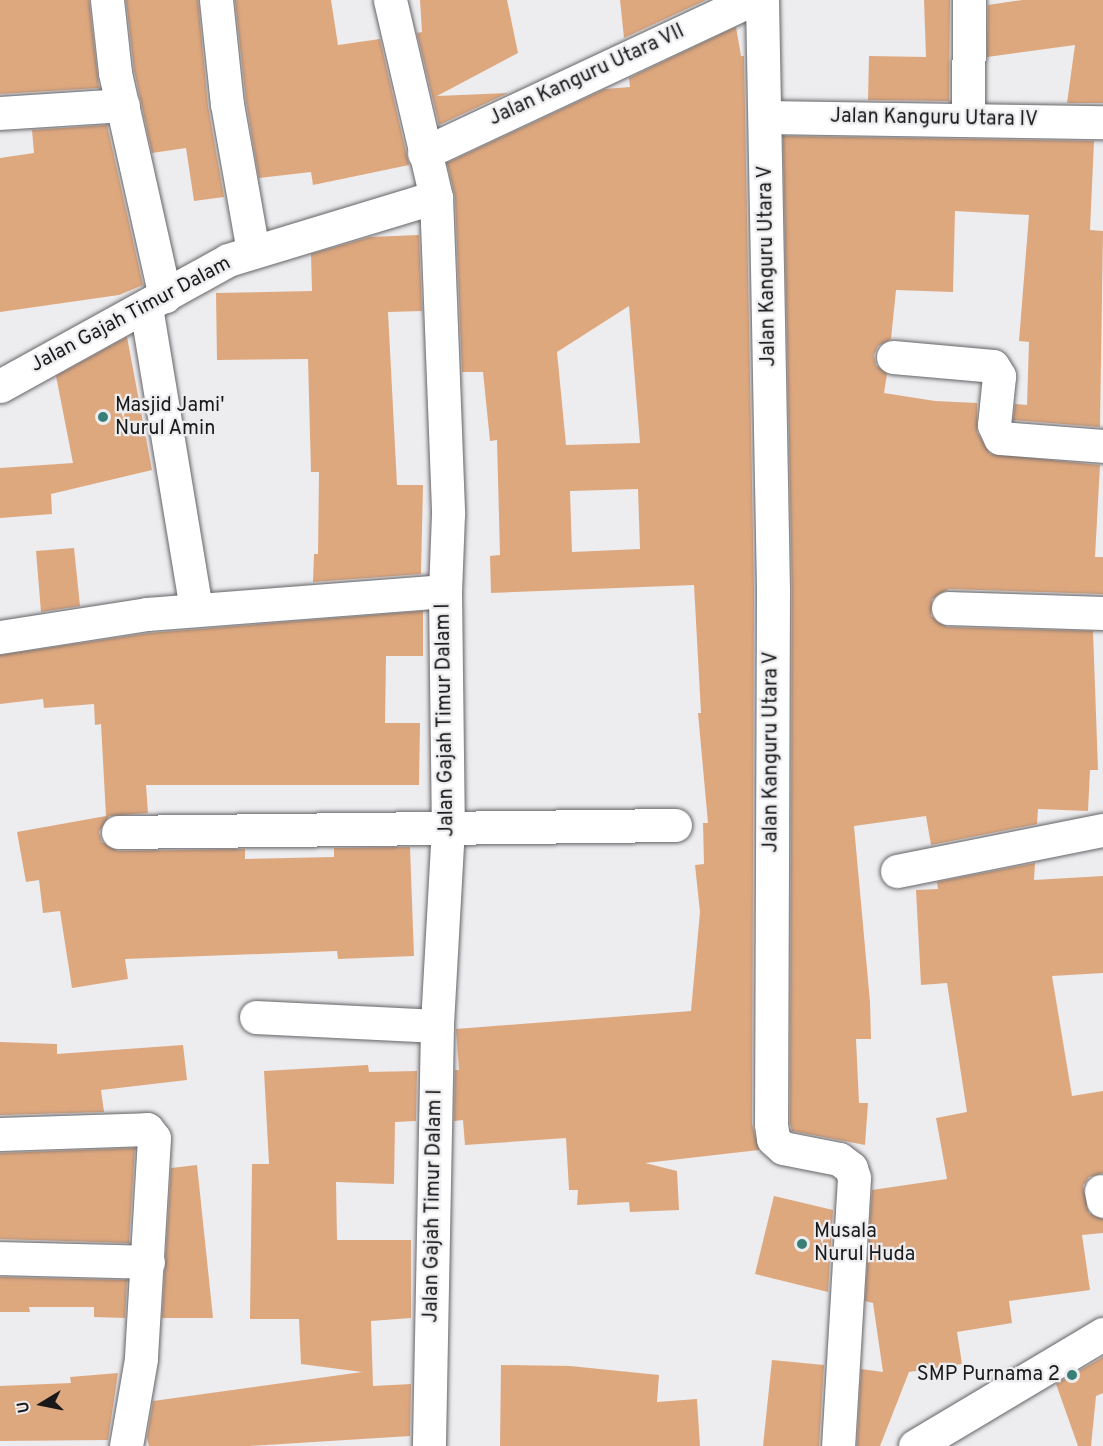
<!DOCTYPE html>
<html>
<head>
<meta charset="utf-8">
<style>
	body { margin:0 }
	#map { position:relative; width:1103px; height:1446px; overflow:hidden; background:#edecef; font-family:Overpass,sans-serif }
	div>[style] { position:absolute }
	.building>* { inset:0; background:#dea87f }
	.roads { filter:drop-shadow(0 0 2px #666467) drop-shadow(0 0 2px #666467) }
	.minor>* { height:33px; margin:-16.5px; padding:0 16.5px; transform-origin:16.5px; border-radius:16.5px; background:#fff }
	.dots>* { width:16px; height:16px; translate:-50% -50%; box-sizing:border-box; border:3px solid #edecef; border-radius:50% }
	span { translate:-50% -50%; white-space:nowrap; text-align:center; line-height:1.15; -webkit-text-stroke:4.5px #edecef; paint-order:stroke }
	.street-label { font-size:20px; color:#1a191a }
	.poi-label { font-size:20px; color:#1a191a }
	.left { translate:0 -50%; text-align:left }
	.right { translate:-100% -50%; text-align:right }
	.north { position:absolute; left:12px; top:1374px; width:60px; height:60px; -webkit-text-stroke:4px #edecef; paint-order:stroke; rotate:260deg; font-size:16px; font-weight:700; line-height:24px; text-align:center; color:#1a191a }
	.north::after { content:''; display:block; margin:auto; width:21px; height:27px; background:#1a191a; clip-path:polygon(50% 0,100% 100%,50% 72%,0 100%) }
</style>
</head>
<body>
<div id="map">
	<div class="building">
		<i style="clip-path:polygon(0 0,89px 0,99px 88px,0 94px)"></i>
		<i style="clip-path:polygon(126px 0,198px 0,208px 106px,224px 197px,194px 201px,186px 148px,152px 153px,134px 70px)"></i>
		<i style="clip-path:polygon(235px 0,331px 0,338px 45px,380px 39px,409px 165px,313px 185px,311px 172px,259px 178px,246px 101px)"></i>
		<i style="clip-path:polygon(420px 0,507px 0,518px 53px,437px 96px,508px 93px,439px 125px,417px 33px,422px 32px)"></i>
		<i style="clip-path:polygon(620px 0,706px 0,624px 38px)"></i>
		<i style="clip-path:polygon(924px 0,950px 0,949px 101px,868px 100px,869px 56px,926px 57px)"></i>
		<i style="clip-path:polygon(1022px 0,1103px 0,1103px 103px,1067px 103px,1075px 45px,987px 57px,988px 5px)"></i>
		<i style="clip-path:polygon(evenodd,736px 27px,741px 56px,744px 56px,754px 590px,752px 1124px,759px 1150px,645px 1163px,677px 1171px,679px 1210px,630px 1212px,629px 1202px,577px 1205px,578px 1190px,569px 1190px,566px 1138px,465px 1145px,463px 1120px,454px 1121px,455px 1070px,459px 1070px,456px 1029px,691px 1011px,700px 912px,695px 865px,704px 864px,703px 823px,708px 823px,698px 713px,701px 713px,694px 585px,491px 593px,490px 556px,500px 555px,497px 440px,490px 441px,483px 372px,462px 372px,455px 196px,447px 163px,605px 89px,630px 87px,629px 78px,736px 27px,629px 306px,640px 443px,566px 445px,557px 352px,629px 306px,736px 27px,638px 489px,640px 549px,572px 552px,570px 491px,638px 489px)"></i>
		<i style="clip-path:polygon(107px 125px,143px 285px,119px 295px,0 312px,0 158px,34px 153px,32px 130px)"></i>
		<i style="clip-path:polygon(783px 136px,1094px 141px,1090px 230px,1103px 231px,1100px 427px,1013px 420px,1015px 404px,1027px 405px,1029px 342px,1019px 341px,1029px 215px,955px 211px,953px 292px,896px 290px,891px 339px,878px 346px,874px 355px,876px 365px,887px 374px,884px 393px,935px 401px,977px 403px,977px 432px,990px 454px,1100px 465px,1095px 557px,1103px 557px,1103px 594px,949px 589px,932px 599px,931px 616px,947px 627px,1093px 631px,1098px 770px,1090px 770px,1088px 811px,1038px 809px,1037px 824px,931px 845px,926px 816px,854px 826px,870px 1002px,871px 1039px,856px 1039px,859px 1103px,868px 1103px,865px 1145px,792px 1131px,790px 1123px,792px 590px)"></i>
		<i style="clip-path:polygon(419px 235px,422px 311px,388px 312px,397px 485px,423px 485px,421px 574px,313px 582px,314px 554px,318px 554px,319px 472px,311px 472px,308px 359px,217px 360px,216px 293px,312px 291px,311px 254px,370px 237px)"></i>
		<i style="clip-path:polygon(127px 337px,152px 470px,51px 494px,52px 514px,0 518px,0 468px,73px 463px,56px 376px)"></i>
		<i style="clip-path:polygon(74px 548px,80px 606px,41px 612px,36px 551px)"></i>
		<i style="clip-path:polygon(423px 611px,423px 656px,386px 656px,385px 723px,420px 723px,419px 785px,146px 785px,148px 813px,109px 816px,99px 832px,102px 842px,118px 851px,245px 849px,245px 859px,334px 857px,334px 848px,410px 847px,414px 956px,338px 959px,337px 951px,125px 959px,128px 979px,72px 988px,60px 911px,43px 913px,39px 880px,26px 882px,17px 832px,106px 816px,101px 724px,95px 725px,94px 704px,44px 708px,43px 699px,0 704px,0 655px,149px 633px)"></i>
		<i style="clip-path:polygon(1035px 863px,1034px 880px,1103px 876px,1103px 973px,1052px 976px,1072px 1096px,1103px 1091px,1103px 1173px,1089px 1177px,1083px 1186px,1089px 1213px,1103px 1219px,1103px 1233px,1082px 1235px,1090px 1290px,1009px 1301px,1012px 1323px,957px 1332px,962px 1364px,909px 1372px,880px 1446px,857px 1446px,861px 1369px,883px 1372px,873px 1303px,865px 1301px,872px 1190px,947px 1179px,936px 1118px,967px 1112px,947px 983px,921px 985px,916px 890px,938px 889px,937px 882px)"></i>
		<i style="clip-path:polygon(0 1042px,57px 1044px,57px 1054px,183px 1045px,187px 1080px,101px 1090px,104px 1112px,0 1115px)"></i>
		<i style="clip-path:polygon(368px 1065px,369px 1072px,417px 1071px,416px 1121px,395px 1122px,394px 1184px,336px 1182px,337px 1240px,411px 1240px,411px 1318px,371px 1321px,373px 1386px,411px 1384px,410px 1436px,249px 1446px,149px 1446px,147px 1437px,153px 1401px,362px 1372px,301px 1364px,299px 1319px,250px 1319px,252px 1164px,269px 1164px,264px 1071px)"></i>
		<i style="clip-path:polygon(135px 1148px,129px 1243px,0 1239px,0 1153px)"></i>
		<i style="clip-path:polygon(197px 1165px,213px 1318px,162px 1318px,171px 1168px)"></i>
		<i style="clip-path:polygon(774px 1196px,833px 1210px,828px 1292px,755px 1274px)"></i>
		<i style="clip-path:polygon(0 1277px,127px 1280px,125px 1318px,94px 1317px,94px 1307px,29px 1307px,30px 1312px,0 1312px)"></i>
		<i style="clip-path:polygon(1103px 1357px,1103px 1393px,1096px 1396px,1091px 1446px,1078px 1446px,1056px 1384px)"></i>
		<i style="clip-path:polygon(772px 1360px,824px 1365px,819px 1446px,763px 1446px)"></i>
		<i style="clip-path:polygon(501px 1365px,570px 1366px,659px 1375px,657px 1402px,697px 1399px,700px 1446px,500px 1446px)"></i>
		<i style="clip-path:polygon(118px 1373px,108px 1440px,0 1441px,0 1386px,71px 1383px,70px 1377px)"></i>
	</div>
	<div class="roads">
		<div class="minor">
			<i style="left:107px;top:0;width:73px;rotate:83.7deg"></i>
			<i style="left:115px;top:73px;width:229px;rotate:77.4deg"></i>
			<i style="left:216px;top:0;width:105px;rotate:84deg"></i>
			<i style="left:227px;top:104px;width:150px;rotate:80deg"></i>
			<i style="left:390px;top:0;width:202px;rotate:76.9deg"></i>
			<i style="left:436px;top:197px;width:317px;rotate:87.8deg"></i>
			<i style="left:448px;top:514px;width:77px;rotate:92.2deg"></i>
			<i style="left:445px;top:591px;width:236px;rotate:89.3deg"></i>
			<i style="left:448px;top:827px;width:199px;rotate:93.2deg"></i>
			<i style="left:437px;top:1026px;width:420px;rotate:91.1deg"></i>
			<i style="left:762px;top:0;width:590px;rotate:88.93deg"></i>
			<i style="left:773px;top:590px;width:534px;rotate:90.21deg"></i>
			<i style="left:771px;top:1124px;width:15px;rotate:82deg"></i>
			<i style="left:773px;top:1139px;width:13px;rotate:42deg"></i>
			<i style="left:783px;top:1148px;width:57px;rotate:11.1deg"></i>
			<i style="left:839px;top:1159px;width:15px;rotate:37deg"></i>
			<i style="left:851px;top:1168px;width:10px;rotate:73deg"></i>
			<i style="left:854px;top:1178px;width:268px;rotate:93.4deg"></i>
			<i style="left:0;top:113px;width:123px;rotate:-3.7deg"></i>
			<i style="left:766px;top:117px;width:337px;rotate:0.9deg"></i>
			<i style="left:968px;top:120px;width:120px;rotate:-89.5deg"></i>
			<i style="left:424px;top:153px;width:360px;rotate:-25.1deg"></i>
			<i style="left:146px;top:307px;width:307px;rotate:80.6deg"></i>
			<i style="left:893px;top:357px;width:100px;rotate:5.1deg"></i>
			<i style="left:993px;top:366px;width:12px;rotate:59deg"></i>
			<i style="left:999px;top:376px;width:49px;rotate:95.8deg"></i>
			<i style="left:994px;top:425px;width:14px;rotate:65deg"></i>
			<i style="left:1000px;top:438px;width:103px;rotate:4.4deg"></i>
			<i style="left:0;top:386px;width:260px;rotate:-28.9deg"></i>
			<i style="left:228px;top:260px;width:217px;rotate:-16.9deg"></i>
			<i style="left:948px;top:608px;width:155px;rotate:1.8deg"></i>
			<i style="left:0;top:637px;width:149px;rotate:-8.9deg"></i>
			<i style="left:147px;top:614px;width:299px;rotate:-4.4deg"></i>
			<i style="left:118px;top:832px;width:557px;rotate:-0.72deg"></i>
			<i style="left:897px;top:871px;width:210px;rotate:-11.3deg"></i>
			<i style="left:256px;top:1017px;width:181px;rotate:2.8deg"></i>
			<i style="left:0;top:1134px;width:147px;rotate:-1.9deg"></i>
			<i style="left:147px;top:1129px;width:11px;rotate:52deg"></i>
			<i style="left:154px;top:1138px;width:221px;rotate:93.4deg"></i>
			<i style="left:141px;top:1359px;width:88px;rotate:99.8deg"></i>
			<i style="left:1101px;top:1191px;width:10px;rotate:79deg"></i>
			<i style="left:0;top:1258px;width:148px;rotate:1.5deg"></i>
			<i style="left:915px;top:1446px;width:219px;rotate:-30.8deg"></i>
		</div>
	</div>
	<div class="dots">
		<i style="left:103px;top:417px;background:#387f78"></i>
		<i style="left:802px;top:1244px;background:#387f78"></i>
		<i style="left:1072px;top:1375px;background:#387f78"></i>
	</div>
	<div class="street-label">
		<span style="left:587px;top:76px;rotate:-25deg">Jalan Kanguru Utara VII</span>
		<span style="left:934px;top:119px;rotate:1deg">Jalan Kanguru Utara IV</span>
		<span style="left:768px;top:266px;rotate:-91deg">Jalan Kanguru Utara V</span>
		<span style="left:131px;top:315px;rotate:-28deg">Jalan Gajah Timur Dalam</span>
		<span style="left:446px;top:720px;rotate:-91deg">Jalan Gajah Timur Dalam I</span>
		<span style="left:772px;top:752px;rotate:-90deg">Jalan Kanguru Utara V</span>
		<span style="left:434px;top:1206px;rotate:-89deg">Jalan Gajah Timur Dalam I</span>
	</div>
	<div class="poi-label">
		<span class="left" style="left:115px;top:418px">Masjid Jami'<br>Nurul Amin</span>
		<span class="left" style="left:814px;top:1244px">Musala<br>Nurul Huda</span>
		<span class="right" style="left:1060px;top:1375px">SMP Purnama 2</span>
	</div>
	<div class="north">U</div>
</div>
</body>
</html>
